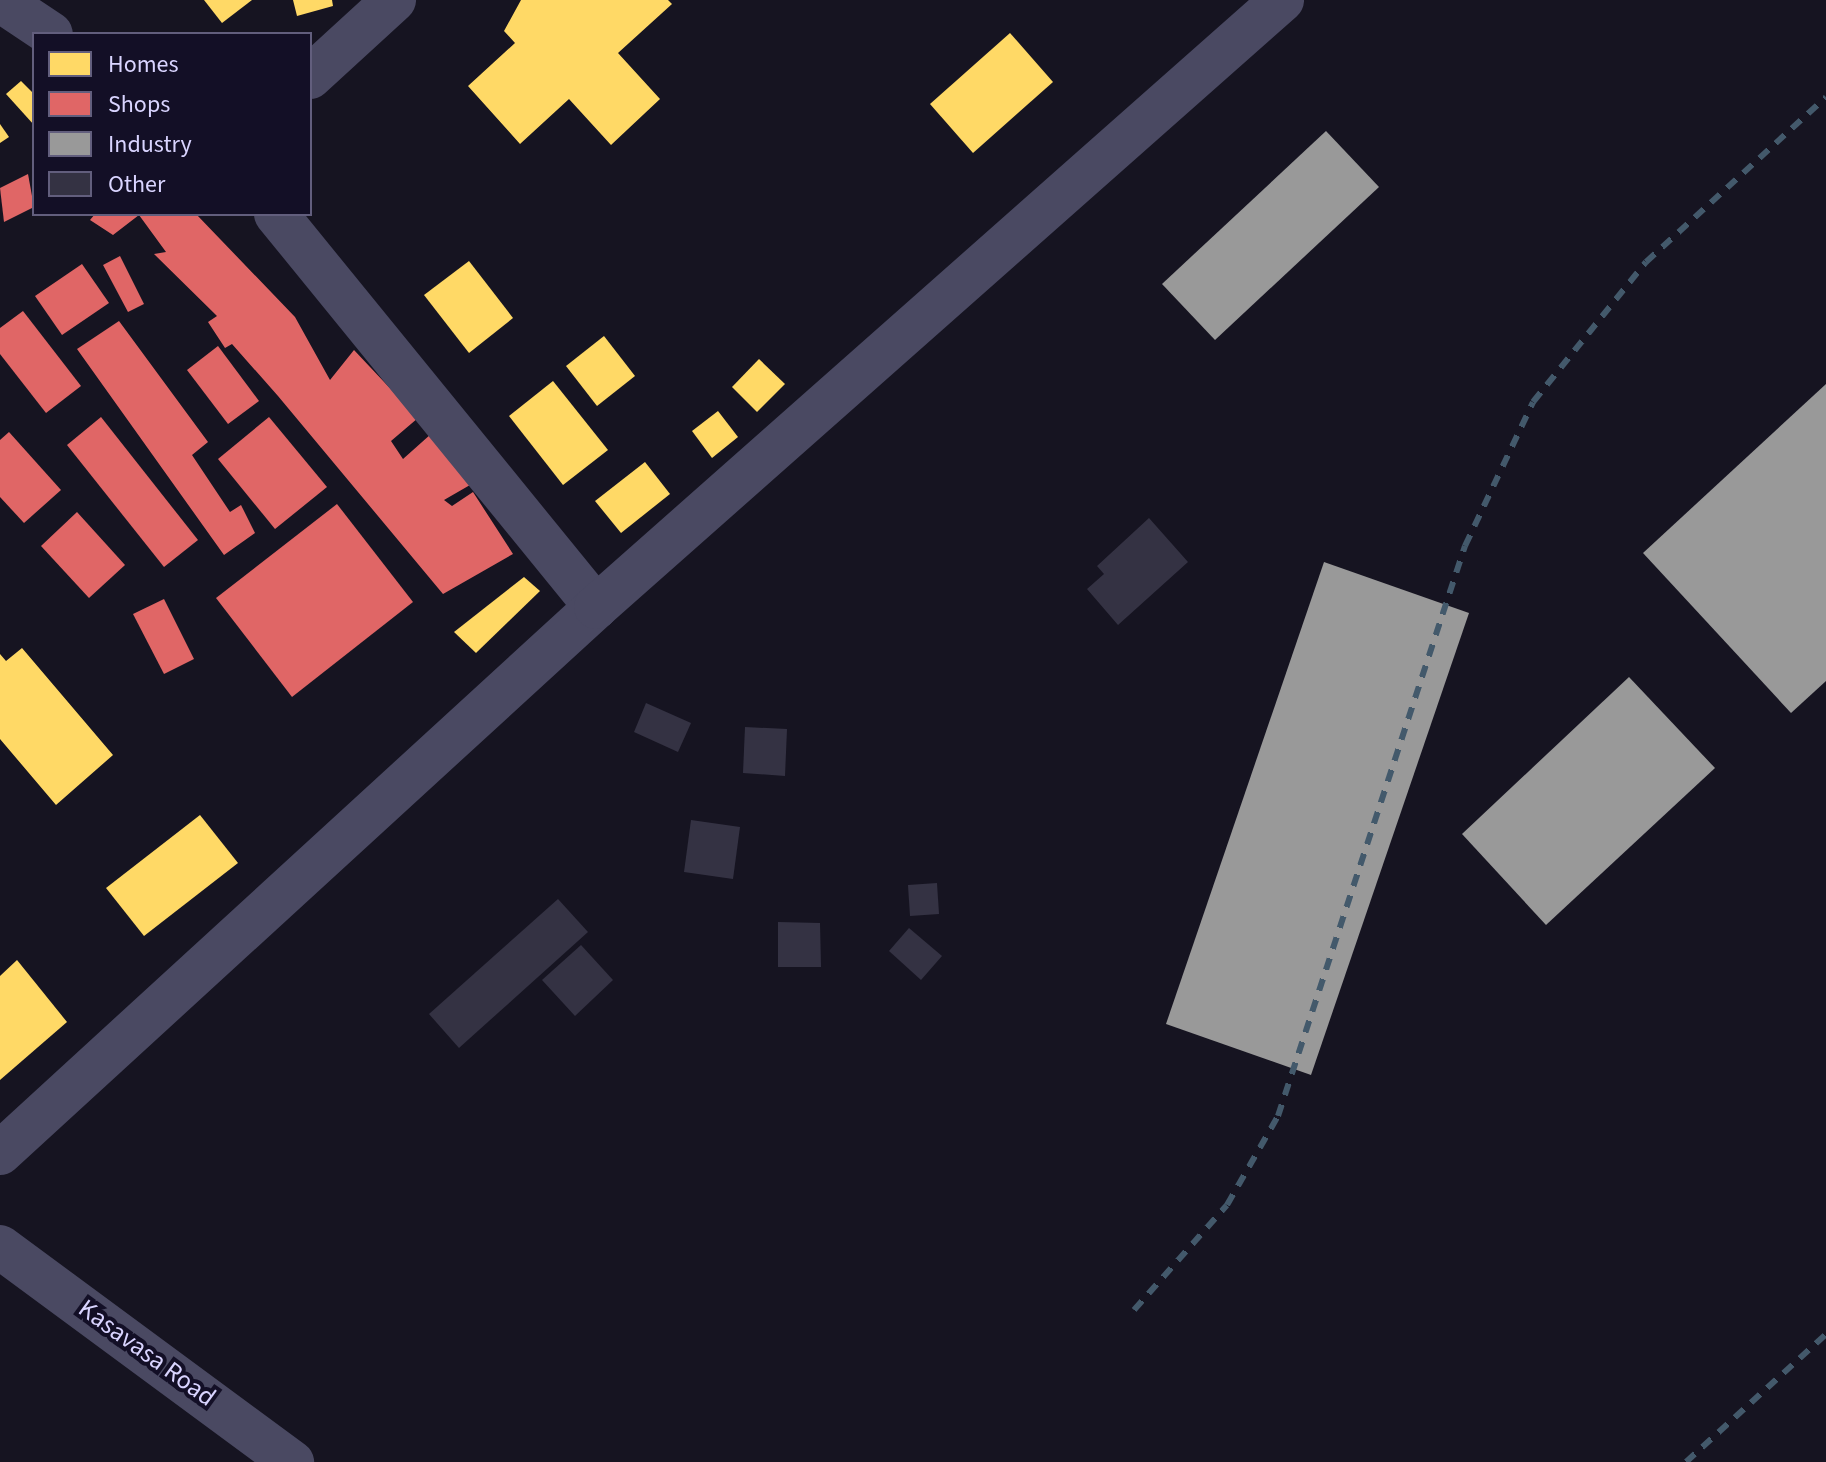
<!DOCTYPE html>
<html>
<head>
<meta charset="utf-8">
<style>
	body { margin:0 }
	#map { position:relative; width:1826px; height:1462px; overflow:hidden; background:#161421; font-family:"Source Sans 3",sans-serif }
	div>[style] { position:absolute }
	.homes>* { inset:0; background:#ffd966 }
	.shops>* { inset:0; background:#e06666 }
	.industry>* { inset:0; background:#999 }
	.building>* { inset:0; background:#343243 }
	.minor>* { height:44px; margin:-22px; padding:0 22px; transform-origin:22px; border-radius:22px; background:#4a4962 }
	.rail>* { height:6px; margin-top:-3px; transform-origin:0; background:repeating-linear-gradient(90deg,#43596b 0 12px,transparent 0 22px) }
	span { translate:-50% -50%; white-space:nowrap; text-align:center; line-height:1.15; -webkit-text-stroke:8px #130f26; paint-order:stroke }
	.street-label { font-size:26px; color:#d9d4ff }
	.legend { position:absolute; left:32px; top:32px; width:280px; height:184px; box-sizing:border-box; background:#130f26; border:2px solid #625e7d; margin:0; padding:10px 14px; list-style:none; font-size:24px; color:#d9d4ff }
	.legend li { display:flex; align-items:center; gap:16px; height:40px }
	.legend b { width:40px; border:2px solid #625e7d }
</style>
</head>
<body>
<div id="map">
	<div class="homes">
		<i style="clip-path:polygon(204px 0,252px 0,222px 23px)"></i>
		<i style="clip-path:polygon(293px 0,332px 0,333px 6px,297px 16px)"></i>
		<i style="clip-path:polygon(521px 0,668px 0,672px 4px,618px 53px,660px 99px,611px 145px,569px 99px,520px 144px,468px 86px,515px 43px,504px 31px)"></i>
		<i style="clip-path:polygon(1010px 33px,1053px 82px,973px 153px,930px 104px)"></i>
		<i style="clip-path:polygon(21px 81px,34px 94px,34px 125px,6px 94px)"></i>
		<i style="clip-path:polygon(0 124px,9px 137px,0 143px)"></i>
		<i style="clip-path:polygon(469px 261px,513px 318px,469px 353px,424px 295px)"></i>
		<i style="clip-path:polygon(604px 336px,635px 376px,597px 406px,566px 366px)"></i>
		<i style="clip-path:polygon(759px 359px,785px 384px,757px 412px,732px 387px)"></i>
		<i style="clip-path:polygon(553px 381px,608px 450px,563px 485px,509px 416px)"></i>
		<i style="clip-path:polygon(718px 411px,738px 437px,712px 458px,692px 431px)"></i>
		<i style="clip-path:polygon(645px 462px,670px 494px,621px 533px,595px 501px)"></i>
		<i style="clip-path:polygon(524px 577px,540px 591px,476px 653px,454px 632px)"></i>
		<i style="clip-path:polygon(22px 648px,113px 755px,56px 805px,0 739px,0 654px,6px 661px)"></i>
		<i style="clip-path:polygon(200px 815px,238px 863px,144px 936px,106px 888px)"></i>
		<i style="clip-path:polygon(17px 960px,67px 1022px,0 1080px,0 976px)"></i>
	</div>
	<div class="shops">
		<i style="clip-path:polygon(28px 174px,34px 207px,4px 222px,0 188px)"></i>
		<i style="clip-path:polygon(95px 214px,196px 214px,295px 317px,330px 380px,354px 350px,418px 418px,391px 441px,403px 459px,431px 434px,470px 485px,444px 500px,452px 506px,473px 492px,513px 554px,443px 594px,278px 396px,232px 344px,225px 348px,208px 322px,217px 316px,154px 254px,166px 252px,139px 215px,113px 235px,90px 220px)"></i>
		<i style="clip-path:polygon(120px 256px,144px 304px,128px 312px,103px 265px)"></i>
		<i style="clip-path:polygon(82px 264px,109px 303px,62px 335px,35px 296px)"></i>
		<i style="clip-path:polygon(23px 311px,81px 386px,46px 413px,0 354px,0 328px)"></i>
		<i style="clip-path:polygon(119px 321px,208px 442px,192px 455px,230px 512px,241px 505px,255px 533px,224px 555px,77px 349px)"></i>
		<i style="clip-path:polygon(218px 346px,259px 401px,228px 424px,187px 370px)"></i>
		<i style="clip-path:polygon(101px 417px,198px 540px,164px 567px,67px 445px)"></i>
		<i style="clip-path:polygon(269px 417px,327px 487px,275px 529px,218px 459px)"></i>
		<i style="clip-path:polygon(9px 432px,61px 490px,24px 523px,0 497px,0 440px)"></i>
		<i style="clip-path:polygon(337px 504px,413px 602px,292px 697px,216px 598px)"></i>
		<i style="clip-path:polygon(77px 512px,125px 565px,89px 598px,41px 546px)"></i>
		<i style="clip-path:polygon(164px 599px,194px 659px,164px 674px,133px 614px)"></i>
	</div>
	<div class="industry">
		<i style="clip-path:polygon(1326px 131px,1379px 187px,1215px 340px,1162px 284px)"></i>
		<i style="clip-path:polygon(1826px 384px,1826px 681px,1791px 713px,1643px 553px)"></i>
		<i style="clip-path:polygon(1324px 562px,1469px 613px,1311px 1075px,1166px 1024px)"></i>
		<i style="clip-path:polygon(1629px 677px,1715px 768px,1546px 925px,1462px 834px)"></i>
	</div>
	<div class="building">
		<i style="clip-path:polygon(1149px 518px,1188px 562px,1118px 625px,1087px 589px,1104px 574px,1097px 566px)"></i>
		<i style="clip-path:polygon(646px 703px,691px 723px,678px 752px,634px 732px)"></i>
		<i style="clip-path:polygon(745px 727px,787px 729px,785px 776px,743px 773px)"></i>
		<i style="clip-path:polygon(691px 820px,740px 827px,733px 879px,684px 872px)"></i>
		<i style="clip-path:polygon(937px 883px,939px 914px,910px 916px,908px 885px)"></i>
		<i style="clip-path:polygon(558px 899px,588px 932px,459px 1048px,429px 1014px)"></i>
		<i style="clip-path:polygon(778px 922px,820px 923px,821px 967px,778px 967px)"></i>
		<i style="clip-path:polygon(909px 928px,942px 956px,921px 980px,889px 951px)"></i>
		<i style="clip-path:polygon(581px 945px,613px 980px,575px 1016px,542px 980px)"></i>
	</div>
	<div class="minor">
		<i style="left:0;top:0;width:61px;rotate:33.7deg"></i>
		<i style="left:310px;top:77px;width:114px;rotate:-42.5deg"></i>
		<i style="left:276px;top:214px;width:507px;rotate:50.85deg"></i>
		<i style="left:0;top:1153px;width:808px;rotate:-42.49deg"></i>
		<i style="left:596px;top:607px;width:916px;rotate:-41.5deg"></i>
		<i style="left:0;top:1247px;width:363px;rotate:36.4deg"></i>
	</div>
	<div class="rail">
		<i style="left:1134px;top:1310px;width:140px;rotate:-48.5deg"></i>
		<i style="left:1227px;top:1205px;width:103px;rotate:-60.2deg"></i>
		<i style="left:1278px;top:1116px;width:600px;rotate:-71.84deg"></i>
		<i style="left:1465px;top:546px;width:159px;rotate:-64.7deg"></i>
		<i style="left:1533px;top:402px;width:180px;rotate:-51.1deg"></i>
		<i style="left:1646px;top:262px;width:244px;rotate:-42.5deg"></i>
		<i style="left:1686px;top:1462px;width:190px;rotate:-42.4deg"></i>
	</div>
	<div class="street-label">
		<span style="left:147px;top:1353px;rotate:36deg">Kasavasa Road</span>
	</div>
	<ul class="legend">
	<li><b style="height:22px;background:#ffd966"></b>Homes</li>
	<li><b style="height:22px;background:#e06666"></b>Shops</li>
	<li><b style="height:22px;background:#999"></b>Industry</li>
	<li><b style="height:22px;background:#343243"></b>Other</li>
	</ul>
</div>
</body>
</html>
